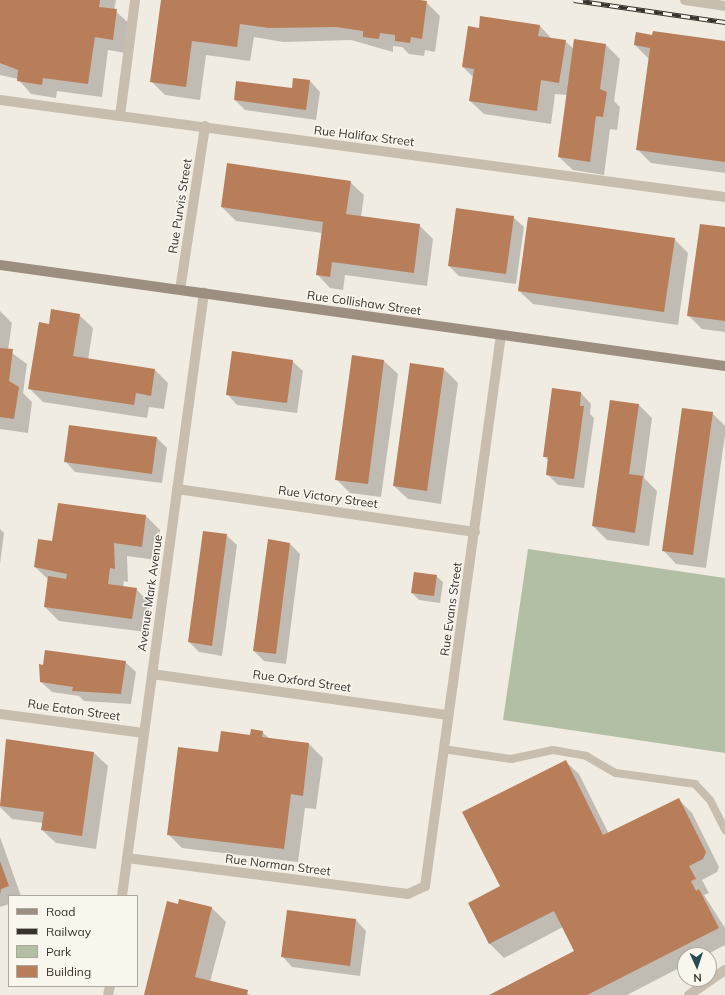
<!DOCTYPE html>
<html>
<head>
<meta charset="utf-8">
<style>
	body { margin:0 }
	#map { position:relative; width:725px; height:995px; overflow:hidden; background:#f1ece2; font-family:Mulish,sans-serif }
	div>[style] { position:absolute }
	.green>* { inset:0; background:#b2bfa4 }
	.shadow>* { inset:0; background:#0003 }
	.building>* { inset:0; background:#b87d59 }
	.lane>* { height:8px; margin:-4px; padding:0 4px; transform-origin:4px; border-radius:4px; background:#c8beaf }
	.street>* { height:10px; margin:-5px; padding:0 5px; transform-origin:5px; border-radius:5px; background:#c8beaf }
	.secondary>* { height:10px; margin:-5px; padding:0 5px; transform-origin:5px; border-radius:5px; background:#9c8e81 }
	.rail>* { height:4.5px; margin-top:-2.25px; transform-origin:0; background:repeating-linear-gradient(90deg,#f9f6ee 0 9px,#38322c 0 18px); box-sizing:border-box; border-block:1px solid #38322c }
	span { translate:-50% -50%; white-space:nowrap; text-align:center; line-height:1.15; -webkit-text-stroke:3px #f9f6ee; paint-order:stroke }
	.street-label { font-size:12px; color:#38322c }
	.legend { position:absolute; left:8px; top:895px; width:130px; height:92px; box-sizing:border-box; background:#f9f6ee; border:1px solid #aca8a0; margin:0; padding:5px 7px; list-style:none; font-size:12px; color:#38322c }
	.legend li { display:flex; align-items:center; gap:8px; height:20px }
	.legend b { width:20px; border:1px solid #aca8a0 }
	.north { position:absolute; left:677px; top:947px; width:40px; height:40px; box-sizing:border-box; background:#f9f6ee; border:1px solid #aca8a0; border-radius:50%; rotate:177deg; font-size:11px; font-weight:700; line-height:16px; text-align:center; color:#38322c }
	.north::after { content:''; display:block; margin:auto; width:14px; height:18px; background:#264c55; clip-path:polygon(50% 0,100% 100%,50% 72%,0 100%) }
</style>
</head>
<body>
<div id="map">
	<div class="green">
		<i style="clip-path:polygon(528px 549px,725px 578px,725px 753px,503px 720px)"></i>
	</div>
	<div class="shadow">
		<i style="clip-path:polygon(0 0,116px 0,114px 10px,130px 24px,126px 53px,108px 50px,102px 97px,57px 91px,56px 98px,31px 94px,18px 79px,0 75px)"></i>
		<i style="clip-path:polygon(162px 0,413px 0,426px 2px,440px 16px,435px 52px,425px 50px,424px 56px,409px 54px,402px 47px,393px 46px,393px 52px,351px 40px,283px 42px,254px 37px,250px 61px,206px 55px,200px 100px,165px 95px,151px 81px)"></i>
		<i style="clip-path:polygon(540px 26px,552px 39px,565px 41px,574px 49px,606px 45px,620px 59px,614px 101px,620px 107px,617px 130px,610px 129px,604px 175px,573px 170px,559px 157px,567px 95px,555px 94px,551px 124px,484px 114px,470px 101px,473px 77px,463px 67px,479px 29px)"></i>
		<i style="clip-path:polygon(725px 42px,725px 173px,651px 163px,637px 149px,649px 59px,635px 45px)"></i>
		<i style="clip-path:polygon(310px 81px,320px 92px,316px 120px,245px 110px,235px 100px,293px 89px)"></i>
		<i style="clip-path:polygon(350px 182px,364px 195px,361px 217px,419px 225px,433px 239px,427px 286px,345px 275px,343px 290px,330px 288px,317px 274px,322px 233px,236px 221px,222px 207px)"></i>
		<i style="clip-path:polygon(513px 217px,524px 227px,516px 284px,459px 276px,449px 266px)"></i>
		<i style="clip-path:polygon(725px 228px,725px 332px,702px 329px,688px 315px)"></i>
		<i style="clip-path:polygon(674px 239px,688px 253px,678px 325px,533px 304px,519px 291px)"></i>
		<i style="clip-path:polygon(0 311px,12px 323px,8px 350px,27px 364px,23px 393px,32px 402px,28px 433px,0 429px)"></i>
		<i style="clip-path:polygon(79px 315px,93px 328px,88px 360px,155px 370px,168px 383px,164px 409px,149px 407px,147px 418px,43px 402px,29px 388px,50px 325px)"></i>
		<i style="clip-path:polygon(353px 356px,384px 361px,398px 374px,381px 497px,350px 493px,336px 479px)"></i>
		<i style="clip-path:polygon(292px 361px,303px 371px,297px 413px,237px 405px,227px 394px)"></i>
		<i style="clip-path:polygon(444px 369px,458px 383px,441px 504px,408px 499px,394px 486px)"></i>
		<i style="clip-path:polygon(553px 389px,581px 393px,591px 404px,590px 414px,594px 418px,584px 488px,558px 485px,547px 474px,549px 461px,544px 456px)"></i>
		<i style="clip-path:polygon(611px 401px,639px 405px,652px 418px,644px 478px,657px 491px,649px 546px,607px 540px,593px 526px)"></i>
		<i style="clip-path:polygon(712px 413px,725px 426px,725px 435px,706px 568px,676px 564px,663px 550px)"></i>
		<i style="clip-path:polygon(157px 438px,167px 448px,162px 483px,75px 472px,65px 461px)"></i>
		<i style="clip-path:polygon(59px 504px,146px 516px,160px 530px,156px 560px,127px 556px,128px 582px,124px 581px,123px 588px,136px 589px,150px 603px,146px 632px,59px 621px,45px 607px,49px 580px,35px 567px,53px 542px)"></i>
		<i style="clip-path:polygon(0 529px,4px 533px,0 564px)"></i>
		<i style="clip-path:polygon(226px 535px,237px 545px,222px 656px,199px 652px,189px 642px)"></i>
		<i style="clip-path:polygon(290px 544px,300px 554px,286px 664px,264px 661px,254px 651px)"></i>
		<i style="clip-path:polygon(436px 576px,443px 582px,440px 603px,419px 600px,412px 593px)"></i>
		<i style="clip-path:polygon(125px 662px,136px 672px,131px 704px,84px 701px,79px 696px,52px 692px,41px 682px)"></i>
		<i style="clip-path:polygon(262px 732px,270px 739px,309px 744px,323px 758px,316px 809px,305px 808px,298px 862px,182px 848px,168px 834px,219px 754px)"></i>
		<i style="clip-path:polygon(7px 740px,94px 753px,108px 766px,96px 849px,56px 843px,42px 830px,43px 823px,12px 819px,0 807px)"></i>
		<i style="clip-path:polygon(565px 761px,579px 774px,609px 834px,678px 799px,692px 813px,719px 867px,717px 872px,702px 880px,709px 893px,704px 895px,725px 928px,725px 945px,706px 955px,685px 955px,685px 965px,627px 995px,491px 995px,576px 951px,563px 927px,504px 958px,490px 944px,469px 903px,502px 887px)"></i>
		<i style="clip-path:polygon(0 837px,21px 896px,9px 896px,9px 904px,0 907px)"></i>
		<i style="clip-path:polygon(180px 900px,212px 908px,226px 922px,210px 982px,251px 995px,145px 995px)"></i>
		<i style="clip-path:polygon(356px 920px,366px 931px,360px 976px,292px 967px,282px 956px)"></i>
	</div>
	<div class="building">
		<i style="clip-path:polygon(0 0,100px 0,99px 7px,117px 9px,113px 40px,95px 37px,88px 84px,43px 78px,42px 85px,17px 81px,18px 70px,0 63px)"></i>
		<i style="clip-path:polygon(161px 0,420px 0,427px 1px,422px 39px,411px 37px,410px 43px,395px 41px,395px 35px,380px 33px,379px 39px,363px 37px,363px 31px,336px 27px,269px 28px,240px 24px,237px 47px,192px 41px,186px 87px,150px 82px)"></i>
		<i style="clip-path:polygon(480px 16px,540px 25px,538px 36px,566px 40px,559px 83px,541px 80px,537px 111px,469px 101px,474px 69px,462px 67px,468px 26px,479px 28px)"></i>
		<i style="clip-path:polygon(653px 31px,725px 41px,725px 162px,636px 150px,650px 48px,634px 45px,635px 37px,636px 32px,652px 35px)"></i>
		<i style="clip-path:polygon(574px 39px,606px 44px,600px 89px,607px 92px,603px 117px,596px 116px,590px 162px,558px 157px)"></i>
		<i style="clip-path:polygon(293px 78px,310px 80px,306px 110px,234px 100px,236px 81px,292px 88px)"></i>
		<i style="clip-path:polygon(227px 163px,351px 181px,346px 214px,420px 224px,414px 273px,332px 262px,330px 277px,316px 275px,323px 222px,221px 207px)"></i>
		<i style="clip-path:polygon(456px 208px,514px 216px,506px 274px,448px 266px)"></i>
		<i style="clip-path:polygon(528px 217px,675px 238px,664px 312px,518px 291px)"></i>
		<i style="clip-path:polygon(700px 224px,725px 227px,725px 321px,687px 316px)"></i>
		<i style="clip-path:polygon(51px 309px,80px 314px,73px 356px,155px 369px,151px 396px,136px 393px,134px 405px,28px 389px,39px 322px,49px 324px)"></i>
		<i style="clip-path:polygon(0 348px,13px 349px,9px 381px,19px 387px,14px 419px,0 417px)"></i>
		<i style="clip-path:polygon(232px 351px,293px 360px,287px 403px,226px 395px)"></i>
		<i style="clip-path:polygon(352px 355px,384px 360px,368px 484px,335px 480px)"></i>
		<i style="clip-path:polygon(410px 363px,444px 368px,427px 491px,393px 486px)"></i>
		<i style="clip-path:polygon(552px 388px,581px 392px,580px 406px,584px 406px,574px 479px,546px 475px,548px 457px,543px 457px)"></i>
		<i style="clip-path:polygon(610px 400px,639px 404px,629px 474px,643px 476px,635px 533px,592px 526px)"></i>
		<i style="clip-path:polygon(682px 408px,713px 412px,693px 555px,662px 551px)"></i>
		<i style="clip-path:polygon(69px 425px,157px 437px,152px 474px,64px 462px)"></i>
		<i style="clip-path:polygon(58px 503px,146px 515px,142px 547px,114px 543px,115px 569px,110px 568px,108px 584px,137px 588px,132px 619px,44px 607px,48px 576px,66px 579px,67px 574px,34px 567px,38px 539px,52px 541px)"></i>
		<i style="clip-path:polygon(203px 531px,227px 534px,212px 646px,188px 642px)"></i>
		<i style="clip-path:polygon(268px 539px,290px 543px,276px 654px,253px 651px)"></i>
		<i style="clip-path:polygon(414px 572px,437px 575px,434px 596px,411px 593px)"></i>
		<i style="clip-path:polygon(45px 650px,126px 661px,121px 694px,72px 691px,73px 687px,40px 682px,39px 664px,43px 665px)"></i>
		<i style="clip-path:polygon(251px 729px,263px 731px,262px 737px,309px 743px,303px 796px,291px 794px,284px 849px,167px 835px,178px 747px,218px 752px,221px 731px,250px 735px)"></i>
		<i style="clip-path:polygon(6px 739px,94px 752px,82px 836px,41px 830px,44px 812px,0 806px)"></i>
		<i style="clip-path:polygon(566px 760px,603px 835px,679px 798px,706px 852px,703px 859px,689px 866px,696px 879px,691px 881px,696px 891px,699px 889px,719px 928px,587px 995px,489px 995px,574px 951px,554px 911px,489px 944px,468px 903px,500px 886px,462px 812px)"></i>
		<i style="clip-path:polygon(0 861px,9px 886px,1px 889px,0 895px)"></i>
		<i style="clip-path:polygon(179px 899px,212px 907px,195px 977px,248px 990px,247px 995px,144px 995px,167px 901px,178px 904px)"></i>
		<i style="clip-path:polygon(287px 910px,356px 919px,350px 966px,281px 957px)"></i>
	</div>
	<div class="lane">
		<i style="left:443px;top:749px;width:69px;rotate:8.4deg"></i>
		<i style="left:511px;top:759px;width:43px;rotate:-12.1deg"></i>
		<i style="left:553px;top:750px;width:34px;rotate:10deg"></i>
		<i style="left:586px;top:756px;width:34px;rotate:30deg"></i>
		<i style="left:616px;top:773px;width:80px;rotate:7.9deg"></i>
		<i style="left:695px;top:784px;width:22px;rotate:47deg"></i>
		<i style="left:710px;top:800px;width:34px;rotate:63deg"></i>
	</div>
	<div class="street">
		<i style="left:685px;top:0;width:40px;rotate:8.5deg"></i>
		<i style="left:0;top:100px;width:731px;rotate:7.62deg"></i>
		<i style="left:120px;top:116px;width:117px;rotate:-82.6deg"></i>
		<i style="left:180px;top:290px;width:166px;rotate:-81.3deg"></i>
		<i style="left:177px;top:489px;width:301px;rotate:8.2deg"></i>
		<i style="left:152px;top:674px;width:299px;rotate:7.9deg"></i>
		<i style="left:0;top:714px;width:145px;rotate:7.5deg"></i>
		<i style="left:127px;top:858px;width:283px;rotate:7.3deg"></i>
		<i style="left:408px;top:894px;width:19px;rotate:-25deg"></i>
		<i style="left:425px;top:886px;width:556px;rotate:-82.15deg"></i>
		<i style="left:122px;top:896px;width:609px;rotate:-82.26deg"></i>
		<i style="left:108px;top:995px;width:9px;rotate:-77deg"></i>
		<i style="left:689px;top:995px;width:44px;rotate:-34.8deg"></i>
	</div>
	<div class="secondary">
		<i style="left:0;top:265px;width:732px;rotate:7.93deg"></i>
	</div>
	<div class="rail">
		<i style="left:574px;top:0;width:153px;rotate:8.3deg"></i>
	</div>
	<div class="street-label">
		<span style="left:364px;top:136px;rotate:7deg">Rue Halifax Street</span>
		<span style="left:180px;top:206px;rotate:-81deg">Rue Purvis Street</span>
		<span style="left:364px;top:303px;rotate:8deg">Rue Collishaw Street</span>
		<span style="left:328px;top:497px;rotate:8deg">Rue Victory Street</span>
		<span style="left:150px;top:593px;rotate:-82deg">Avenue Mark Avenue</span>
		<span style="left:451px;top:609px;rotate:-82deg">Rue Evans Street</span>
		<span style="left:302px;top:681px;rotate:8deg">Rue Oxford Street</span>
		<span style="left:74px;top:710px;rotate:8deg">Rue Eaton Street</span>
		<span style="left:278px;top:865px;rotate:7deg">Rue Norman Street</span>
	</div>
	<ul class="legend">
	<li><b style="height:5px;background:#9c8e81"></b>Road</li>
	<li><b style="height:5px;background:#38322c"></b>Railway</li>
	<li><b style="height:11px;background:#b2bfa4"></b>Park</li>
	<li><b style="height:11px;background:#b87d59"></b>Building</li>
	</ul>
	<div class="north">N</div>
</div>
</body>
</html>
